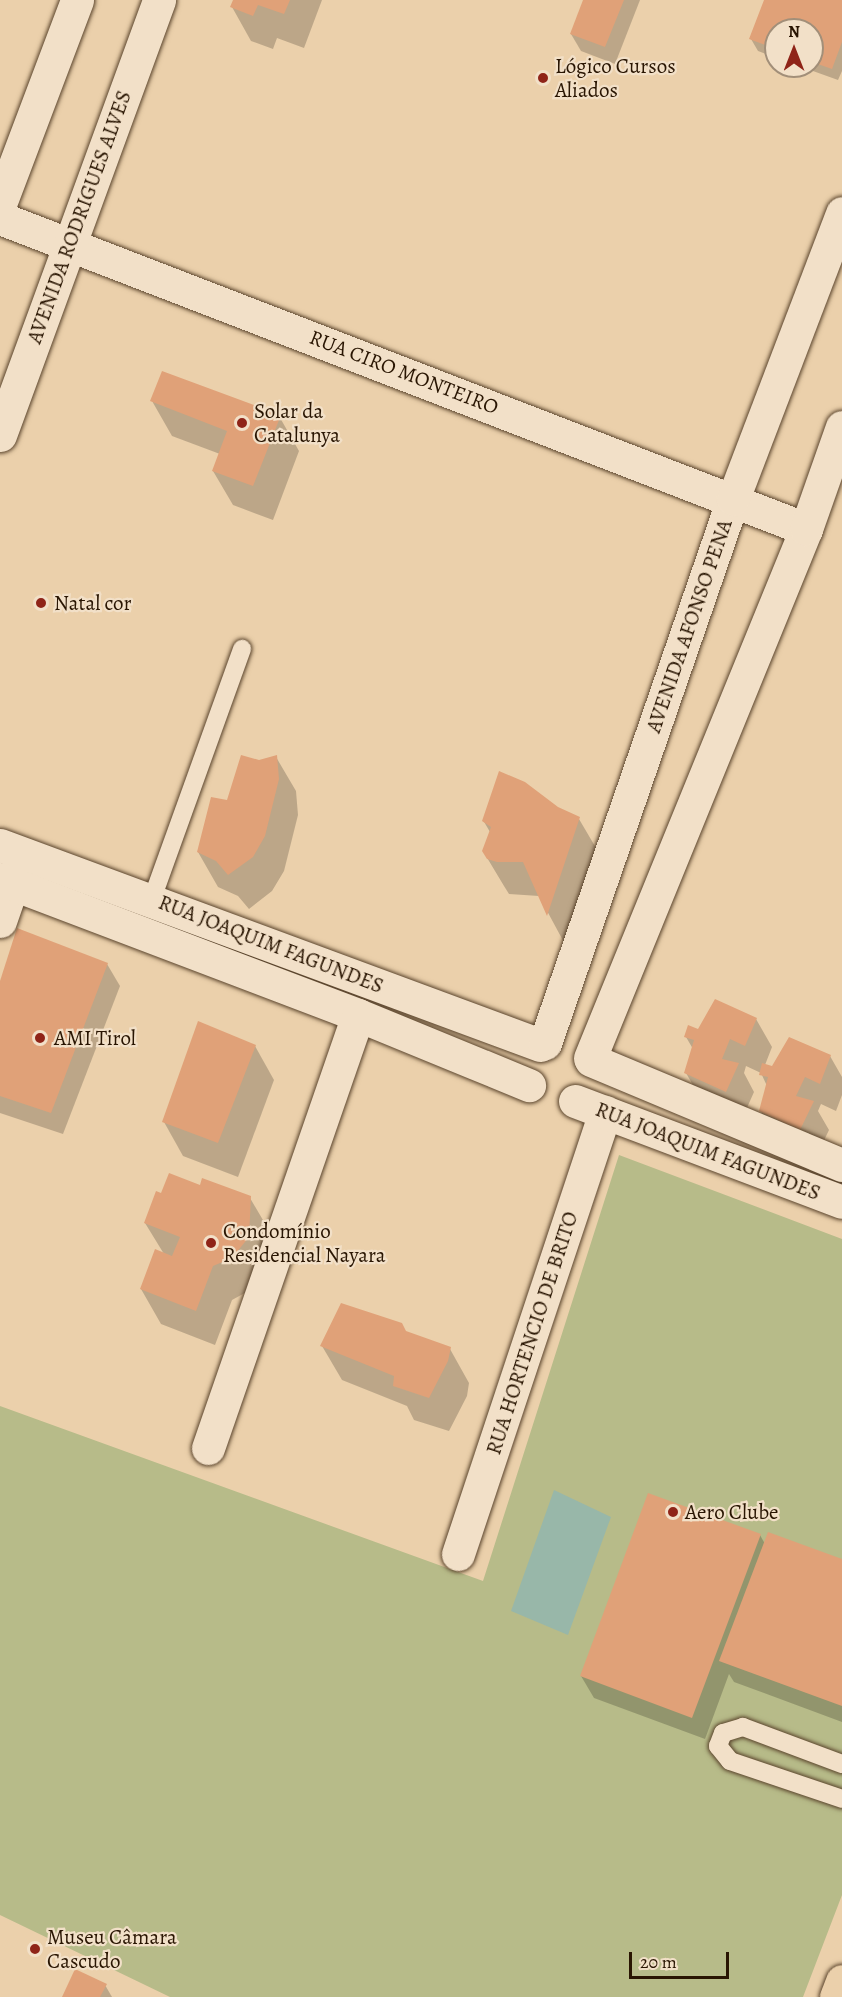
<!DOCTYPE html>
<html>
<head>
<meta charset="utf-8">
<style>
	body { margin:0 }
	#map { position:relative; width:842px; height:1997px; overflow:hidden; background:#ebd0ab; font-family:Alegreya,serif }
	div>[style] { position:absolute }
	.green>* { inset:0; background:#b7bb89 }
	.water>* { inset:0; background:#98b7a9 }
	.shadow>* { inset:0; background:#0003 }
	.building>* { inset:0; background:#e0a178 }
	.roads { filter:drop-shadow(0 0 2px #5a442c) drop-shadow(0 0 2px #5a442c) }
	.service>* { height:18px; margin:-9px; padding:0 9px; transform-origin:9px; border-radius:9px; background:#f2e0c8 }
	.minor>* { height:33px; margin:-16.5px; padding:0 16.5px; transform-origin:16.5px; border-radius:16.5px; background:#f2e0c8 }
	.secondary>* { height:33px; margin:-16.5px; padding:0 16.5px; transform-origin:16.5px; border-radius:16.5px; background:#f2e0c8 }
	.primary>* { height:33px; margin:-16.5px; padding:0 16.5px; transform-origin:16.5px; border-radius:16.5px; background:#ebd0ab }
	.dots>* { width:16px; height:16px; translate:-50% -50%; box-sizing:border-box; border:3px solid #f2e0c8; border-radius:50% }
	span { translate:-50% -50%; white-space:nowrap; text-align:center; line-height:1.15; -webkit-text-stroke:4.5px #f2e0c8; paint-order:stroke }
	.poi-label { font-size:21px; color:#291502 }
	.left { translate:0 -50%; text-align:left }
	.street-label { font-size:21px; color:#291502 }
	.north { position:absolute; left:764px; top:18px; width:60px; height:60px; box-sizing:border-box; background:#f2e0c8; border:2px solid #a28f79; border-radius:50%; rotate:0deg; font-size:16px; font-weight:700; line-height:24px; text-align:center; color:#291502 }
	.north::after { content:''; display:block; margin:auto; width:21px; height:27px; background:#8f2418; clip-path:polygon(50% 0,100% 100%,50% 72%,0 100%) }
	.scale { position:absolute; left:629px; top:1952px; width:100px; height:27px; box-sizing:border-box; border:3px solid #291502; border-top:0; padding-left:8px; font-size:18px; line-height:21px; white-space:nowrap; color:#291502; -webkit-text-stroke:4px #f2e0c8; paint-order:stroke }
</style>
</head>
<body>
<div id="map">
	<div class="green">
		<i style="clip-path:polygon(619px 1155px,842px 1239px,842px 1895px,803px 1997px,170px 1997px,0 1915px,0 1406px,483px 1581px)"></i>
	</div>
	<div class="water">
		<i style="clip-path:polygon(554px 1490px,611px 1517px,568px 1635px,511px 1611px)"></i>
	</div>
	<div class="shadow">
		<i style="clip-path:polygon(234px 0,322px 0,304px 48px,277px 38px,273px 49px,251px 41px,232px 7px)"></i>
		<i style="clip-path:polygon(584px 0,640px 0,615px 64px,581px 51px,571px 34px)"></i>
		<i style="clip-path:polygon(766px 0,842px 0,842px 71px,838px 80px,799px 66px,812px 66px,812px 30px,776px 30px,776px 58px,758px 51px,751px 39px)"></i>
		<i style="clip-path:polygon(152px 401px,279px 416px,299px 451px,273px 520px,233px 505px,213px 471px,220px 454px,172px 436px)"></i>
		<i style="clip-path:polygon(276px 757px,296px 791px,298px 815px,284px 871px,272px 891px,249px 909px,238px 896px,218px 887px,198px 852px,228px 801px)"></i>
		<i style="clip-path:polygon(579px 819px,599px 853px,567px 948px,539px 896px,509px 894px,504px 886px,483px 851px,490px 832px,483px 820px)"></i>
		<i style="clip-path:polygon(107px 964px,120px 986px,63px 1134px,0 1113px,0 985px)"></i>
		<i style="clip-path:polygon(756px 1019px,772px 1047px,765px 1065px,773px 1068px,830px 1056px,842px 1077px,842px 1095px,836px 1111px,821px 1104px,818px 1111px,829px 1130px,816px 1157px,777px 1139px,760px 1110px,767px 1086px,761px 1073px,746px 1066px,744px 1073px,754px 1092px,742px 1119px,702px 1101px,686px 1073px,693px 1049px,686px 1037px,698px 1031px)"></i>
		<i style="clip-path:polygon(255px 1046px,274px 1080px,238px 1177px,183px 1156px,164px 1122px)"></i>
		<i style="clip-path:polygon(201px 1187px,250px 1198px,270px 1232px,261px 1284px,232px 1300px,215px 1345px,161px 1324px,141px 1289px,164px 1254px,145px 1223px,162px 1194px)"></i>
		<i style="clip-path:polygon(406px 1333px,450px 1349px,469px 1383px,467px 1396px,449px 1431px,414px 1420px,407px 1406px,342px 1380px,322px 1346px)"></i>
		<i style="clip-path:polygon(760px 1535px,765px 1544px,842px 1561px,842px 1722px,734px 1682px,729px 1674px,705px 1739px,594px 1698px,581px 1676px)"></i>
		<i style="clip-path:polygon(105px 1985px,112px 1997px,64px 1997px)"></i>
	</div>
	<div class="building">
		<i style="clip-path:polygon(233px 0,290px 0,284px 14px,258px 5px,253px 16px,230px 7px)"></i>
		<i style="clip-path:polygon(583px 0,624px 0,605px 47px,570px 34px)"></i>
		<i style="clip-path:polygon(764px 0,842px 0,842px 42px,832px 69px,812px 62px,812px 30px,776px 30px,776px 49px,749px 39px)"></i>
		<i style="clip-path:polygon(162px 371px,281px 415px,253px 486px,212px 471px,227px 431px,150px 401px)"></i>
		<i style="clip-path:polygon(241px 755px,259px 760px,277px 755px,279px 779px,265px 836px,253px 857px,228px 875px,216px 861px,197px 852px,211px 797px,227px 800px)"></i>
		<i style="clip-path:polygon(499px 771px,525px 782px,558px 807px,580px 817px,547px 916px,523px 862px,497px 862px,487px 859px,482px 851px,491px 827px,482px 821px)"></i>
		<i style="clip-path:polygon(17px 928px,108px 963px,51px 1113px,0 1096px,0 981px)"></i>
		<i style="clip-path:polygon(715px 999px,757px 1018px,745px 1046px,730px 1039px,722px 1059px,739px 1063px,726px 1092px,684px 1073px,694px 1040px,684px 1037px,688px 1025px,698px 1029px)"></i>
		<i style="clip-path:polygon(198px 1021px,256px 1045px,218px 1143px,162px 1122px)"></i>
		<i style="clip-path:polygon(789px 1037px,831px 1055px,820px 1084px,805px 1077px,796px 1096px,814px 1101px,800px 1130px,759px 1111px,768px 1077px,759px 1075px,762px 1063px,772px 1066px)"></i>
		<i style="clip-path:polygon(169px 1173px,200px 1185px,202px 1178px,251px 1196px,249px 1237px,232px 1258px,213px 1266px,196px 1311px,140px 1289px,155px 1249px,172px 1256px,180px 1237px,144px 1223px,156px 1191px,161px 1193px)"></i>
		<i style="clip-path:polygon(341px 1303px,402px 1323px,406px 1331px,451px 1347px,448px 1361px,429px 1398px,393px 1386px,394px 1376px,320px 1346px)"></i>
		<i style="clip-path:polygon(648px 1493px,761px 1534px,692px 1718px,580px 1676px)"></i>
		<i style="clip-path:polygon(768px 1532px,842px 1559px,842px 1706px,719px 1661px)"></i>
		<i style="clip-path:polygon(75px 1969px,107px 1984px,100px 1997px,62px 1997px)"></i>
	</div>
	<div class="roads">
		<div class="service">
			<i style="left:152px;top:899px;width:266px;rotate:-70.2deg"></i>
			<i style="left:842px;top:1764px;width:106px;rotate:-159.5deg"></i>
			<i style="left:743px;top:1727px;width:21px;rotate:163deg"></i>
			<i style="left:723px;top:1733px;width:14px;rotate:111deg"></i>
			<i style="left:718px;top:1746px;width:19px;rotate:51deg"></i>
			<i style="left:730px;top:1761px;width:118px;rotate:18.7deg"></i>
		</div>
		<div class="minor">
			<i style="left:0;top:218px;width:864px;rotate:21.1deg"></i>
			<i style="left:0;top:921px;width:39px;rotate:-71deg"></i>
			<i style="left:208px;top:1448px;width:458px;rotate:-70.9deg"></i>
			<i style="left:458px;top:1554px;width:466px;rotate:-71.6deg"></i>
		</div>
		<div class="secondary">
			<i style="left:0;top:204px;width:218px;rotate:-69.3deg"></i>
			<i style="left:0;top:435px;width:463px;rotate:-69.9deg"></i>
			<i style="left:0;top:845px;width:576px;rotate:20.32deg"></i>
			<i style="left:0;top:879px;width:383px;rotate:20.8deg"></i>
			<i style="left:358px;top:1015px;width:185px;rotate:22.3deg"></i>
			<i style="left:545px;top:1043px;width:576px;rotate:-70.94deg"></i>
			<i style="left:733px;top:499px;width:306px;rotate:-69.1deg"></i>
			<i style="left:590px;top:1058px;width:571px;rotate:-67.79deg"></i>
			<i style="left:806px;top:529px;width:108px;rotate:-70.6deg"></i>
			<i style="left:591px;top:1060px;width:272px;rotate:22.7deg"></i>
			<i style="left:575px;top:1101px;width:285px;rotate:20.7deg"></i>
		</div>
		<div class="primary">
			<i style="left:836px;top:1997px;width:17px;rotate:-69deg"></i>
		</div>
	</div>
	<div class="dots">
		<i style="left:543px;top:78px;background:#8f2418"></i>
		<i style="left:242px;top:423px;background:#8f2418"></i>
		<i style="left:41px;top:603px;background:#8f2418"></i>
		<i style="left:40px;top:1038px;background:#8f2418"></i>
		<i style="left:211px;top:1243px;background:#8f2418"></i>
		<i style="left:673px;top:1512px;background:#8f2418"></i>
		<i style="left:35px;top:1949px;background:#8f2418"></i>
	</div>
	<div class="poi-label">
		<span class="left" style="left:555px;top:78px">Lógico Cursos<br>Aliados</span>
		<span class="left" style="left:254px;top:423px">Solar da<br>Catalunya</span>
		<span class="left" style="left:54px;top:603px">Natal cor</span>
		<span class="left" style="left:54px;top:1038px">AMI Tirol</span>
		<span class="left" style="left:223px;top:1243px">Condomínio<br>Residencial Nayara</span>
		<span class="left" style="left:685px;top:1512px">Aero Clube</span>
		<span class="left" style="left:47px;top:1949px">Museu Câmara<br>Cascudo</span>
	</div>
	<div class="street-label">
		<span style="left:79px;top:217px;rotate:-70deg">AVENIDA RODRIGUES ALVES</span>
		<span style="left:404px;top:372px;rotate:21deg">RUA CIRO MONTEIRO</span>
		<span style="left:689px;top:626px;rotate:-71deg">AVENIDA AFONSO PENA</span>
		<span style="left:271px;top:944px;rotate:21deg">RUA JOAQUIM FAGUNDES</span>
		<span style="left:708px;top:1151px;rotate:21deg">RUA JOAQUIM FAGUNDES</span>
		<span style="left:532px;top:1333px;rotate:-72deg">RUA HORTENCIO DE BRITO</span>
	</div>
	<div class="north">N</div>
	<div class="scale">20 m</div>
</div>
</body>
</html>
